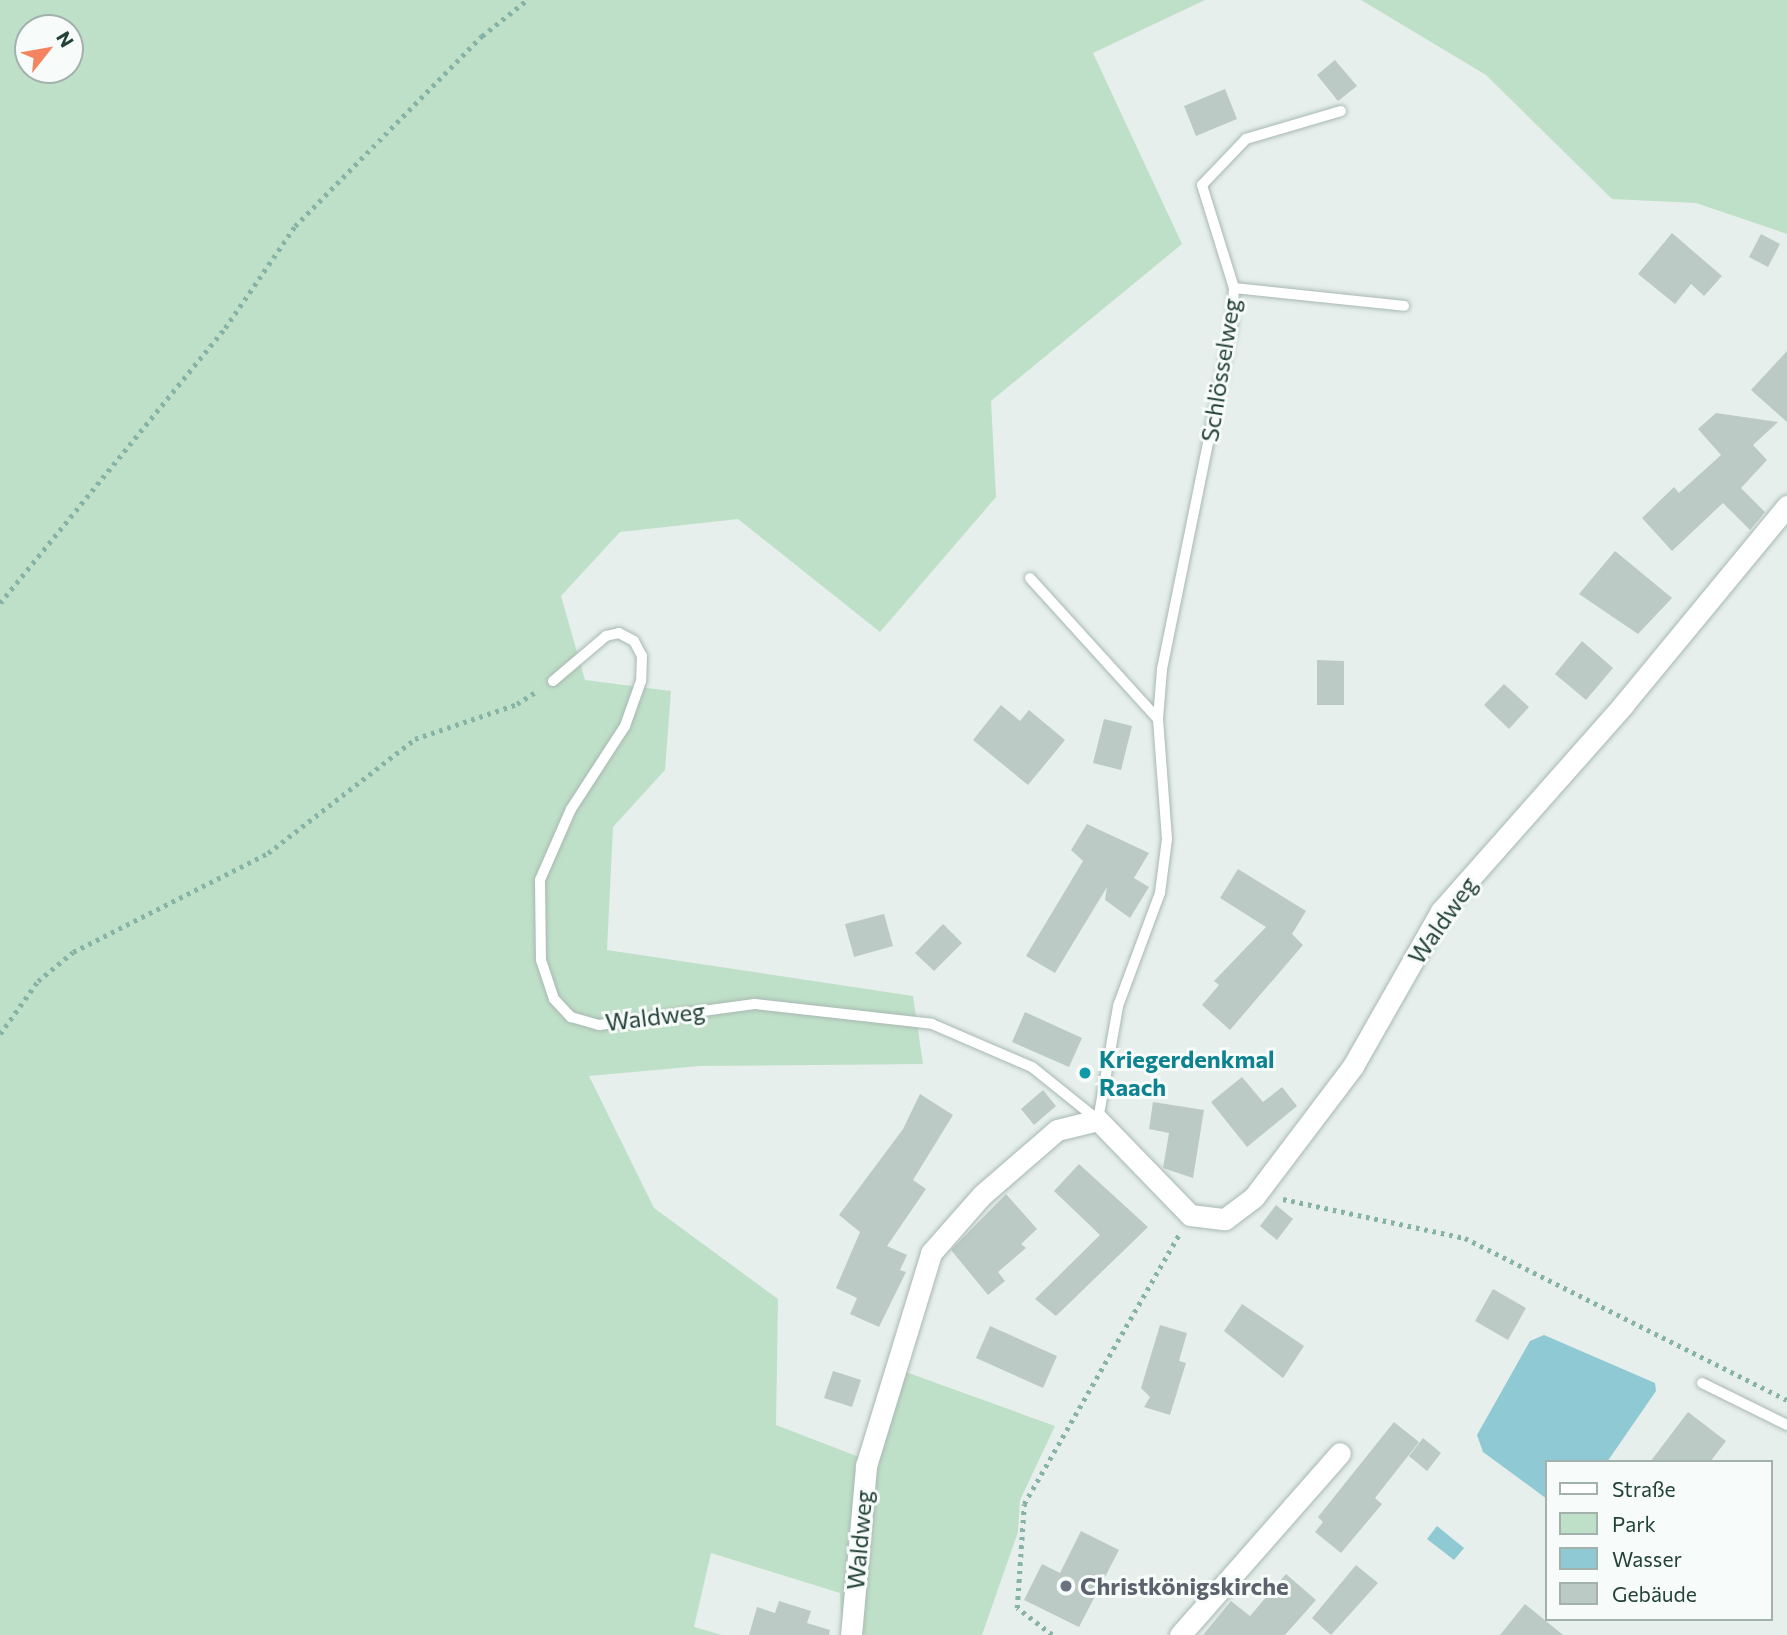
<!DOCTYPE html>
<html>
<head>
<meta charset="utf-8">
<style>
	body { margin:0 }
	#map { position:relative; width:1787px; height:1635px; overflow:hidden; background:#e6efeb; font-family:Commissioner,sans-serif }
	div>[style] { position:absolute }
	.green>* { inset:0; background:#bfe0c8 }
	.water>* { inset:0; background:#8ec9d4 }
	.building>* { inset:0; background:#bbcac4 }
	.path>* { height:4.5px; margin-top:-2.25px; transform-origin:0; background:repeating-linear-gradient(90deg,#86b3a5 0 3.5px,transparent 0 8.5px) }
	.roads { filter:drop-shadow(0 0 2px #a8b8b2) drop-shadow(0 0 2px #a8b8b2) }
	.lane>* { height:10px; margin:-5px; padding:0 5px; transform-origin:5px; border-radius:5px; background:#fff }
	.street>* { height:21px; margin:-10.5px; padding:0 10.5px; transform-origin:10.5px; border-radius:10.5px; background:#fff }
	.dots>* { width:19px; height:19px; translate:-50% -50%; box-sizing:border-box; border:4px solid #f7fbf9; border-radius:50% }
	span { translate:-50% -50%; white-space:nowrap; text-align:center; line-height:1.15; -webkit-text-stroke:6px #f7fbf9; paint-order:stroke }
	.street-label { font-size:24px; color:#24423a }
	.culture-label { font-size:24px; color:#0d838f; font-weight:700 }
	.left { translate:0 -50%; text-align:left }
	.worship-label { font-size:24px; color:#5b616d; font-weight:700 }
	.legend { position:absolute; left:1545px; top:1460px; width:228px; height:161px; box-sizing:border-box; background:#f7fbf9; border:2px solid #a3b1ad; margin:0; padding:9px 12px; list-style:none; font-size:21px; color:#24423a }
	.legend li { display:flex; align-items:center; gap:14px; height:35px }
	.legend b { width:35px; border:2px solid #a3b1ad }
	.north { position:absolute; left:14px; top:14px; width:70px; height:70px; box-sizing:border-box; background:#f7fbf9; border:2px solid #a3b1ad; border-radius:50%; rotate:59deg; font-size:19px; font-weight:700; line-height:28px; text-align:center; color:#24423a }
	.north::after { content:''; display:block; margin:auto; width:24px; height:32px; background:#f4845f; clip-path:polygon(50% 0,100% 100%,50% 72%,0 100%) }
</style>
</head>
<body>
<div id="map">
	<div class="green">
		<i style="clip-path:polygon(evenodd,0 0,1205px 0,1093px 53px,1182px 244px,991px 401px,996px 497px,880px 632px,738px 519px,620px 532px,561px 596px,585px 680px,671px 691px,665px 770px,613px 827px,607px 950px,913px 996px,923px 1064px,700px 1066px,589px 1076px,654px 1208px,778px 1299px,776px 1425px,872px 1462px,903px 1371px,1055px 1426px,1020px 1500px,1018px 1532px,982px 1635px,842px 1635px,840px 1593px,711px 1553px,694px 1627px,722px 1635px,0 1635px,0 0,28px 28px,70px 28px,70px 70px,28px 70px,28px 28px)"></i>
		<i style="clip-path:polygon(1361px 0,1787px 0,1787px 234px,1696px 203px,1612px 199px,1486px 75px)"></i>
	</div>
	<div class="water">
		<i style="clip-path:polygon(1544px 1335px,1655px 1383px,1656px 1391px,1607px 1462px,1547px 1462px,1547px 1499px,1483px 1452px,1477px 1435px,1530px 1341px)"></i>
		<i style="clip-path:polygon(1437px 1526px,1464px 1548px,1454px 1560px,1427px 1539px)"></i>
	</div>
	<div class="building">
		<i style="clip-path:polygon(1335px 60px,1357px 86px,1338px 101px,1317px 75px)"></i>
		<i style="clip-path:polygon(1225px 89px,1237px 119px,1196px 136px,1184px 106px)"></i>
		<i style="clip-path:polygon(1672px 233px,1722px 276px,1704px 296px,1691px 284px,1675px 304px,1638px 274px)"></i>
		<i style="clip-path:polygon(1761px 234px,1780px 244px,1768px 267px,1749px 257px)"></i>
		<i style="clip-path:polygon(1787px 351px,1787px 422px,1751px 390px)"></i>
		<i style="clip-path:polygon(1716px 413px,1778px 422px,1753px 445px,1767px 460px,1741px 488px,1765px 512px,1750px 530px,1723px 503px,1672px 551px,1642px 518px,1674px 487px,1679px 493px,1721px 455px,1698px 429px)"></i>
		<i style="clip-path:polygon(1615px 551px,1672px 598px,1638px 634px,1579px 594px)"></i>
		<i style="clip-path:polygon(1582px 641px,1613px 668px,1586px 700px,1555px 674px)"></i>
		<i style="clip-path:polygon(1317px 660px,1344px 661px,1344px 705px,1317px 705px)"></i>
		<i style="clip-path:polygon(1504px 684px,1529px 707px,1509px 729px,1484px 705px)"></i>
		<i style="clip-path:polygon(1001px 705px,1020px 721px,1029px 710px,1065px 740px,1028px 785px,973px 740px)"></i>
		<i style="clip-path:polygon(1104px 719px,1132px 726px,1121px 770px,1093px 763px)"></i>
		<i style="clip-path:polygon(1087px 824px,1149px 853px,1134px 878px,1149px 887px,1130px 918px,1105px 900px,1107px 887px,1055px 973px,1026px 956px,1083px 861px,1071px 850px)"></i>
		<i style="clip-path:polygon(1238px 869px,1306px 911px,1292px 934px,1303px 945px,1230px 1030px,1202px 1005px,1219px 985px,1214px 981px,1266px 927px,1220px 898px)"></i>
		<i style="clip-path:polygon(884px 914px,893px 946px,854px 957px,845px 924px)"></i>
		<i style="clip-path:polygon(943px 924px,962px 943px,934px 971px,915px 953px)"></i>
		<i style="clip-path:polygon(1025px 1012px,1082px 1038px,1069px 1067px,1012px 1042px)"></i>
		<i style="clip-path:polygon(1242px 1077px,1263px 1102px,1282px 1087px,1297px 1106px,1247px 1147px,1211px 1102px)"></i>
		<i style="clip-path:polygon(1043px 1090px,1056px 1106px,1034px 1125px,1021px 1109px)"></i>
		<i style="clip-path:polygon(920px 1094px,953px 1115px,913px 1180px,926px 1189px,887px 1246px,907px 1255px,900px 1270px,906px 1272px,879px 1327px,850px 1314px,857px 1298px,836px 1288px,860px 1232px,839px 1215px,903px 1129px)"></i>
		<i style="clip-path:polygon(1153px 1102px,1204px 1110px,1193px 1178px,1163px 1168px,1169px 1133px,1149px 1129px)"></i>
		<i style="clip-path:polygon(1079px 1164px,1148px 1227px,1056px 1316px,1035px 1299px,1100px 1235px,1054px 1191px)"></i>
		<i style="clip-path:polygon(1006px 1194px,1037px 1229px,1021px 1244px,1026px 1248px,998px 1272px,1005px 1281px,988px 1295px,951px 1250px)"></i>
		<i style="clip-path:polygon(1276px 1205px,1293px 1219px,1277px 1240px,1260px 1226px)"></i>
		<i style="clip-path:polygon(1493px 1289px,1526px 1308px,1508px 1340px,1475px 1321px)"></i>
		<i style="clip-path:polygon(1242px 1304px,1304px 1346px,1283px 1378px,1224px 1331px)"></i>
		<i style="clip-path:polygon(1160px 1325px,1187px 1333px,1179px 1361px,1186px 1363px,1170px 1415px,1144px 1407px,1150px 1397px,1141px 1388px)"></i>
		<i style="clip-path:polygon(990px 1326px,1057px 1356px,1043px 1388px,976px 1358px)"></i>
		<i style="clip-path:polygon(833px 1371px,861px 1380px,852px 1407px,824px 1398px)"></i>
		<i style="clip-path:polygon(1688px 1412px,1726px 1441px,1710px 1462px,1650px 1462px)"></i>
		<i style="clip-path:polygon(1394px 1422px,1419px 1442px,1375px 1498px,1382px 1504px,1341px 1553px,1315px 1532px,1323px 1522px,1318px 1517px)"></i>
		<i style="clip-path:polygon(1423px 1438px,1441px 1453px,1427px 1471px,1409px 1456px)"></i>
		<i style="clip-path:polygon(1081px 1531px,1119px 1550px,1079px 1627px,1024px 1600px,1042px 1564px,1060px 1573px)"></i>
		<i style="clip-path:polygon(1356px 1565px,1378px 1583px,1331px 1635px,1312px 1618px)"></i>
		<i style="clip-path:polygon(1286px 1574px,1316px 1600px,1285px 1635px,1203px 1635px,1231px 1601px,1250px 1616px)"></i>
		<i style="clip-path:polygon(779px 1601px,811px 1611px,807px 1623px,830px 1630px,829px 1635px,749px 1635px,757px 1607px,775px 1613px)"></i>
		<i style="clip-path:polygon(1525px 1604px,1563px 1635px,1500px 1635px)"></i>
	</div>
	<div class="path">
		<i style="left:0;top:603px;width:355px;rotate:-50.7deg"></i>
		<i style="left:225px;top:328px;width:124px;rotate:-55.5deg"></i>
		<i style="left:295px;top:226px;width:267px;rotate:-45.5deg"></i>
		<i style="left:482px;top:36px;width:58px;rotate:-38.7deg"></i>
		<i style="left:0;top:1034px;width:65px;rotate:-54.4deg"></i>
		<i style="left:38px;top:981px;width:45px;rotate:-39.6deg"></i>
		<i style="left:73px;top:952px;width:219px;rotate:-26.9deg"></i>
		<i style="left:268px;top:853px;width:186px;rotate:-37.8deg"></i>
		<i style="left:415px;top:739px;width:108px;rotate:-18.9deg"></i>
		<i style="left:517px;top:704px;width:24px;rotate:-33deg"></i>
		<i style="left:1283px;top:1199px;width:186px;rotate:12.1deg"></i>
		<i style="left:1465px;top:1238px;width:360px;rotate:26.7deg"></i>
		<i style="left:1052px;top:1635px;width:44px;rotate:-142.4deg"></i>
		<i style="left:1017px;top:1608px;width:104px;rotate:-86.1deg"></i>
		<i style="left:1024px;top:1504px;width:311px;rotate:-60.1deg"></i>
	</div>
	<div class="roads">
		<div class="lane">
			<i style="left:1234px;top:288px;width:171px;rotate:6deg"></i>
			<i style="left:1030px;top:578px;width:190px;rotate:47.8deg"></i>
			<i style="left:553px;top:681px;width:70px;rotate:-40.3deg"></i>
			<i style="left:606px;top:636px;width:13px;rotate:-13deg"></i>
			<i style="left:619px;top:633px;width:17px;rotate:28deg"></i>
			<i style="left:634px;top:641px;width:17px;rotate:62deg"></i>
			<i style="left:642px;top:656px;width:25px;rotate:92deg"></i>
			<i style="left:641px;top:681px;width:48px;rotate:109.6deg"></i>
			<i style="left:625px;top:726px;width:99px;rotate:123deg"></i>
			<i style="left:571px;top:809px;width:77px;rotate:113.6deg"></i>
			<i style="left:540px;top:880px;width:80px;rotate:89.3deg"></i>
			<i style="left:541px;top:960px;width:41px;rotate:71.6deg"></i>
			<i style="left:554px;top:999px;width:25px;rotate:47deg"></i>
			<i style="left:571px;top:1017px;width:29px;rotate:16deg"></i>
			<i style="left:599px;top:1025px;width:157px;rotate:-7.7deg"></i>
			<i style="left:755px;top:1004px;width:178px;rotate:6.4deg"></i>
			<i style="left:932px;top:1024px;width:109px;rotate:23.3deg"></i>
			<i style="left:1032px;top:1067px;width:85px;rotate:38.8deg"></i>
			<i style="left:1098px;top:1120px;width:116px;rotate:-80deg"></i>
			<i style="left:1118px;top:1006px;width:121px;rotate:-69.6deg"></i>
			<i style="left:1160px;top:893px;width:54px;rotate:-82.6deg"></i>
			<i style="left:1167px;top:839px;width:120px;rotate:-94.3deg"></i>
			<i style="left:1158px;top:719px;width:50px;rotate:-85.4deg"></i>
			<i style="left:1162px;top:669px;width:350px;rotate:-78.5deg"></i>
			<i style="left:1232px;top:326px;width:38px;rotate:-87deg"></i>
			<i style="left:1234px;top:288px;width:108px;rotate:-107.3deg"></i>
			<i style="left:1202px;top:185px;width:64px;rotate:-46.3deg"></i>
			<i style="left:1246px;top:139px;width:99px;rotate:-16.4deg"></i>
			<i style="left:1702px;top:1383px;width:95px;rotate:26.3deg"></i>
		</div>
		<div class="street">
			<i style="left:851px;top:1635px;width:170px;rotate:-84.9deg"></i>
			<i style="left:866px;top:1466px;width:223px;rotate:-73deg"></i>
			<i style="left:931px;top:1253px;width:77px;rotate:-48.7deg"></i>
			<i style="left:982px;top:1195px;width:99px;rotate:-40.9deg"></i>
			<i style="left:1057px;top:1130px;width:42px;rotate:-13.7deg"></i>
			<i style="left:1098px;top:1120px;width:132px;rotate:45.9deg"></i>
			<i style="left:1190px;top:1215px;width:35px;rotate:7deg"></i>
			<i style="left:1225px;top:1219px;width:36px;rotate:-37deg"></i>
			<i style="left:1254px;top:1197px;width:164px;rotate:-52.9deg"></i>
			<i style="left:1353px;top:1066px;width:178px;rotate:-60.4deg"></i>
			<i style="left:1441px;top:911px;width:275px;rotate:-48.5deg"></i>
			<i style="left:1623px;top:705px;width:258px;rotate:-50.5deg"></i>
			<i style="left:1180px;top:1635px;width:242px;rotate:-48.7deg"></i>
		</div>
	</div>
	<div class="dots">
		<i style="left:1085px;top:1073px;background:#0f9aa8"></i>
		<i style="left:1066px;top:1586px;background:#6b7280"></i>
	</div>
	<div class="street-label">
		<span style="left:1220px;top:370px;rotate:-81deg">Schlösselweg</span>
		<span style="left:1442px;top:920px;rotate:-55deg">Waldweg</span>
		<span style="left:655px;top:1016px;rotate:-7deg">Waldweg</span>
		<span style="left:859px;top:1540px;rotate:-85deg">Waldweg</span>
	</div>
	<div class="culture-label">
		<span class="left" style="left:1099px;top:1073px">Kriegerdenkmal<br>Raach</span>
	</div>
	<div class="worship-label">
		<span class="left" style="left:1080px;top:1586px">Christkönigskirche</span>
	</div>
	<ul class="legend">
	<li><b style="height:9px;background:#fff"></b>Straße</li>
	<li><b style="height:19px;background:#bfe0c8"></b>Park</li>
	<li><b style="height:19px;background:#8ec9d4"></b>Wasser</li>
	<li><b style="height:19px;background:#bbcac4"></b>Gebäude</li>
	</ul>
	<div class="north">N</div>
</div>
</body>
</html>
